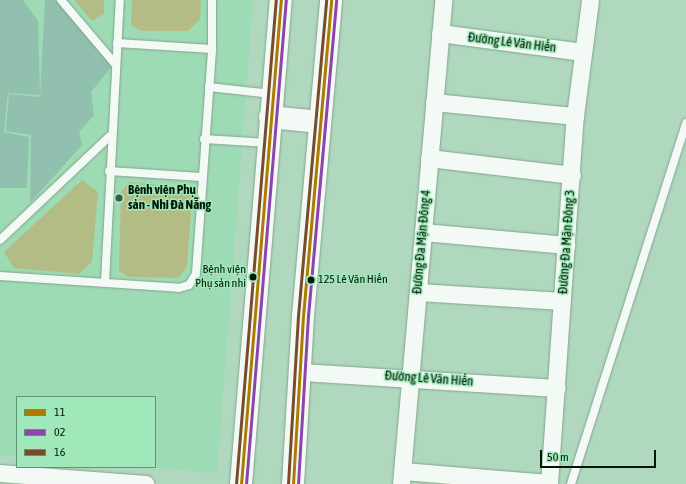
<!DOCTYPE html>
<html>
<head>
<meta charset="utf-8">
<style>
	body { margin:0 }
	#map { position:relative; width:686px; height:484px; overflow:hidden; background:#b0d8be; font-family:"Asap Condensed",sans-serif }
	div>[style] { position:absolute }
	.built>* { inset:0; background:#9ddbb4 }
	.green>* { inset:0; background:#b4bc86 }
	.building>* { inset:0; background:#91c0ae }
	.roads { filter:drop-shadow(0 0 1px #83a38f) drop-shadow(0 0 1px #83a38f) }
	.lane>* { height:8px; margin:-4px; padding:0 4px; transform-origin:4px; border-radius:4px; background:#f3f9f5 }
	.street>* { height:17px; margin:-8.5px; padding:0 8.5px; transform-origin:8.5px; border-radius:8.5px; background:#f3f9f5 }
	.secondary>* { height:22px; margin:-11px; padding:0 11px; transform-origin:11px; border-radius:11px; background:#f3f9f5 }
	.bus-1>* { height:3px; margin:-1.5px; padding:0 1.5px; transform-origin:1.5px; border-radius:1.5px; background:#ad7b02 }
	.bus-2>* { height:3px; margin:-1.5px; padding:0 1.5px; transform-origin:1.5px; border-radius:1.5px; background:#8e44ad }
	.bus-3>* { height:3px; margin:-1.5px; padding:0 1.5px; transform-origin:1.5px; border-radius:1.5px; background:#7a4b2a }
	.dots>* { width:11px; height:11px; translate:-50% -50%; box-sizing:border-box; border:2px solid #a0e8b9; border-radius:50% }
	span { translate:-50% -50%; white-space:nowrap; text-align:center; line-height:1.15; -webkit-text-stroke:3px #a0e8b9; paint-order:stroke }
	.bus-label { font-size:12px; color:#001707 }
	.right { translate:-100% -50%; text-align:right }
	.left { translate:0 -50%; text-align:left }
	.street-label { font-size:13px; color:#001707 }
	.poi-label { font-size:13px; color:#001707; font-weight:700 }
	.legend { position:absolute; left:16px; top:396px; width:140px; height:72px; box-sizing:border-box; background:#a0e8b9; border:1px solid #609472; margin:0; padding:5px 7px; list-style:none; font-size:12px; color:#001707 }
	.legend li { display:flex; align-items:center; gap:8px; height:20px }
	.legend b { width:20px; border:1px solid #609472 }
	.scale { position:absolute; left:540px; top:450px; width:116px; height:18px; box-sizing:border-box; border:2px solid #001707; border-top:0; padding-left:5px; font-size:12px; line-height:14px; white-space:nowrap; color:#001707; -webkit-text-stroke:3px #a0e8b9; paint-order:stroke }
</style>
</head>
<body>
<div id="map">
	<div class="built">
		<i style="clip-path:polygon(0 0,253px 0,217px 473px,143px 467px,155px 467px,155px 397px,17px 397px,17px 456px,0 455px)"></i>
	</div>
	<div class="green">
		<i style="clip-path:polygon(74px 0,104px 0,104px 14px,92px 21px)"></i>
		<i style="clip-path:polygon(132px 0,201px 0,200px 19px,188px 31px,141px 31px,131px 25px)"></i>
		<i style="clip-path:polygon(82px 180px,98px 192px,92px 262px,79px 274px,14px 268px,4px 252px)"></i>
		<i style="clip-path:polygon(129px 182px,184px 188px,192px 198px,187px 266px,179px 278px,128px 277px,119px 271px,121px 192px)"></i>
	</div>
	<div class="building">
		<i style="clip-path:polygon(0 0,23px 0,38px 21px,40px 95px,8px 93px,4px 132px,29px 137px,27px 188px,0 188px)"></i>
		<i style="clip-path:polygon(45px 0,56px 0,113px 65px,91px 92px,94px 115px,79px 132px,82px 145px,30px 203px,31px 135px,6px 131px,9px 94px,40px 97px)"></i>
	</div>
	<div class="roads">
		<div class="lane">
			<i style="left:61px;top:0;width:84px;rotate:49.8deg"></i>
			<i style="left:117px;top:43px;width:95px;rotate:3.6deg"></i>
			<i style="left:209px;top:87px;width:63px;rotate:6.3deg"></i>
			<i style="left:204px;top:139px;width:64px;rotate:3.6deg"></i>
			<i style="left:109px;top:171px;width:92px;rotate:3.7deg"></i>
			<i style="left:0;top:240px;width:151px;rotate:-43.4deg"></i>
			<i style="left:0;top:276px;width:179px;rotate:3.8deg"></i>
			<i style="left:179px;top:288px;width:10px;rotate:-17deg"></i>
			<i style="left:189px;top:285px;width:13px;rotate:-58deg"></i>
			<i style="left:196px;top:274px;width:226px;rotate:-85.9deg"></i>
			<i style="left:212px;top:49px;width:49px;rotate:-90deg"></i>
			<i style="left:105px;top:282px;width:282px;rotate:-87deg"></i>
			<i style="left:571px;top:484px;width:379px;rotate:-72.3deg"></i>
		</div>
		<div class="street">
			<i style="left:440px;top:33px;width:144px;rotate:7.6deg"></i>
			<i style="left:434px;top:102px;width:142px;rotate:5.7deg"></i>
			<i style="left:429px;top:158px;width:144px;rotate:6.8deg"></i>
			<i style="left:423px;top:232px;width:144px;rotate:5.2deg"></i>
			<i style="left:418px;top:292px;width:144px;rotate:3.6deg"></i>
			<i style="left:302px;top:372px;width:255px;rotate:3.6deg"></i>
			<i style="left:403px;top:471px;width:146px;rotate:4.7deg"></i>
			<i style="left:0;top:473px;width:146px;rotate:4.3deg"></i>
			<i style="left:401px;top:484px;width:486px;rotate:-85deg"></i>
			<i style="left:549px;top:484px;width:369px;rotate:-86deg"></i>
			<i style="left:575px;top:116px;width:117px;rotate:-82.6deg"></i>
		</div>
		<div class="secondary">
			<i style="left:270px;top:117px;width:50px;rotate:5.7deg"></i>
			<i style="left:241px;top:484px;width:486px;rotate:-85.3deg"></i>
			<i style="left:293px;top:484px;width:168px;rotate:-86.6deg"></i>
			<i style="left:303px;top:316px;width:317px;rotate:-84.9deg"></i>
		</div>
	</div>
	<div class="bus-1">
		<i style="left:241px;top:484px;width:486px;rotate:-85.3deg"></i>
		<i style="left:293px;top:484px;width:168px;rotate:-86.6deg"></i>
		<i style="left:303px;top:316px;width:317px;rotate:-84.9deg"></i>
	</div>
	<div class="bus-2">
		<i style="left:246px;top:484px;width:486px;rotate:-85.3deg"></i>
		<i style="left:298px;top:484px;width:168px;rotate:-86.6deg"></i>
		<i style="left:308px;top:316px;width:317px;rotate:-84.9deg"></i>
	</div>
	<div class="bus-3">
		<i style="left:236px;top:484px;width:486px;rotate:-85.3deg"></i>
		<i style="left:288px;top:484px;width:168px;rotate:-86.6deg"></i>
		<i style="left:298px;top:316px;width:317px;rotate:-84.9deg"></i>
	</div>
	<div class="dots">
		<i style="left:119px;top:198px;background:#3e5b47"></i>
		<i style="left:253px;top:277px;background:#001707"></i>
		<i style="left:311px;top:280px;background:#001707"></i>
	</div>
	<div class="bus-label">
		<span class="right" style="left:246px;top:277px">Bệnh viện<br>Phụ sản nhi</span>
		<span class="left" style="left:318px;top:280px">125 Lê Văn Hiến</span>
	</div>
	<div class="street-label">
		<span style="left:512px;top:43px;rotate:7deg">Đường Lê Văn Hiến</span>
		<span style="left:422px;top:242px;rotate:-85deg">Đường Đa Mặn Đông 4</span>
		<span style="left:567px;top:242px;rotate:-86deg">Đường Đa Mặn Đông 3</span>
		<span style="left:429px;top:379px;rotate:4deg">Đường Lê Văn Hiến</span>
	</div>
	<div class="poi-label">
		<span class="left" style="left:128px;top:198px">Bệnh viện Phụ<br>sản - Nhi Đà Nẵng</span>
	</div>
	<ul class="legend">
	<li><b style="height:5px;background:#ad7b02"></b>11</li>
	<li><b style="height:5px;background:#8e44ad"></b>02</li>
	<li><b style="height:5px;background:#7a4b2a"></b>16</li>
	</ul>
	<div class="scale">50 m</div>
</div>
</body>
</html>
